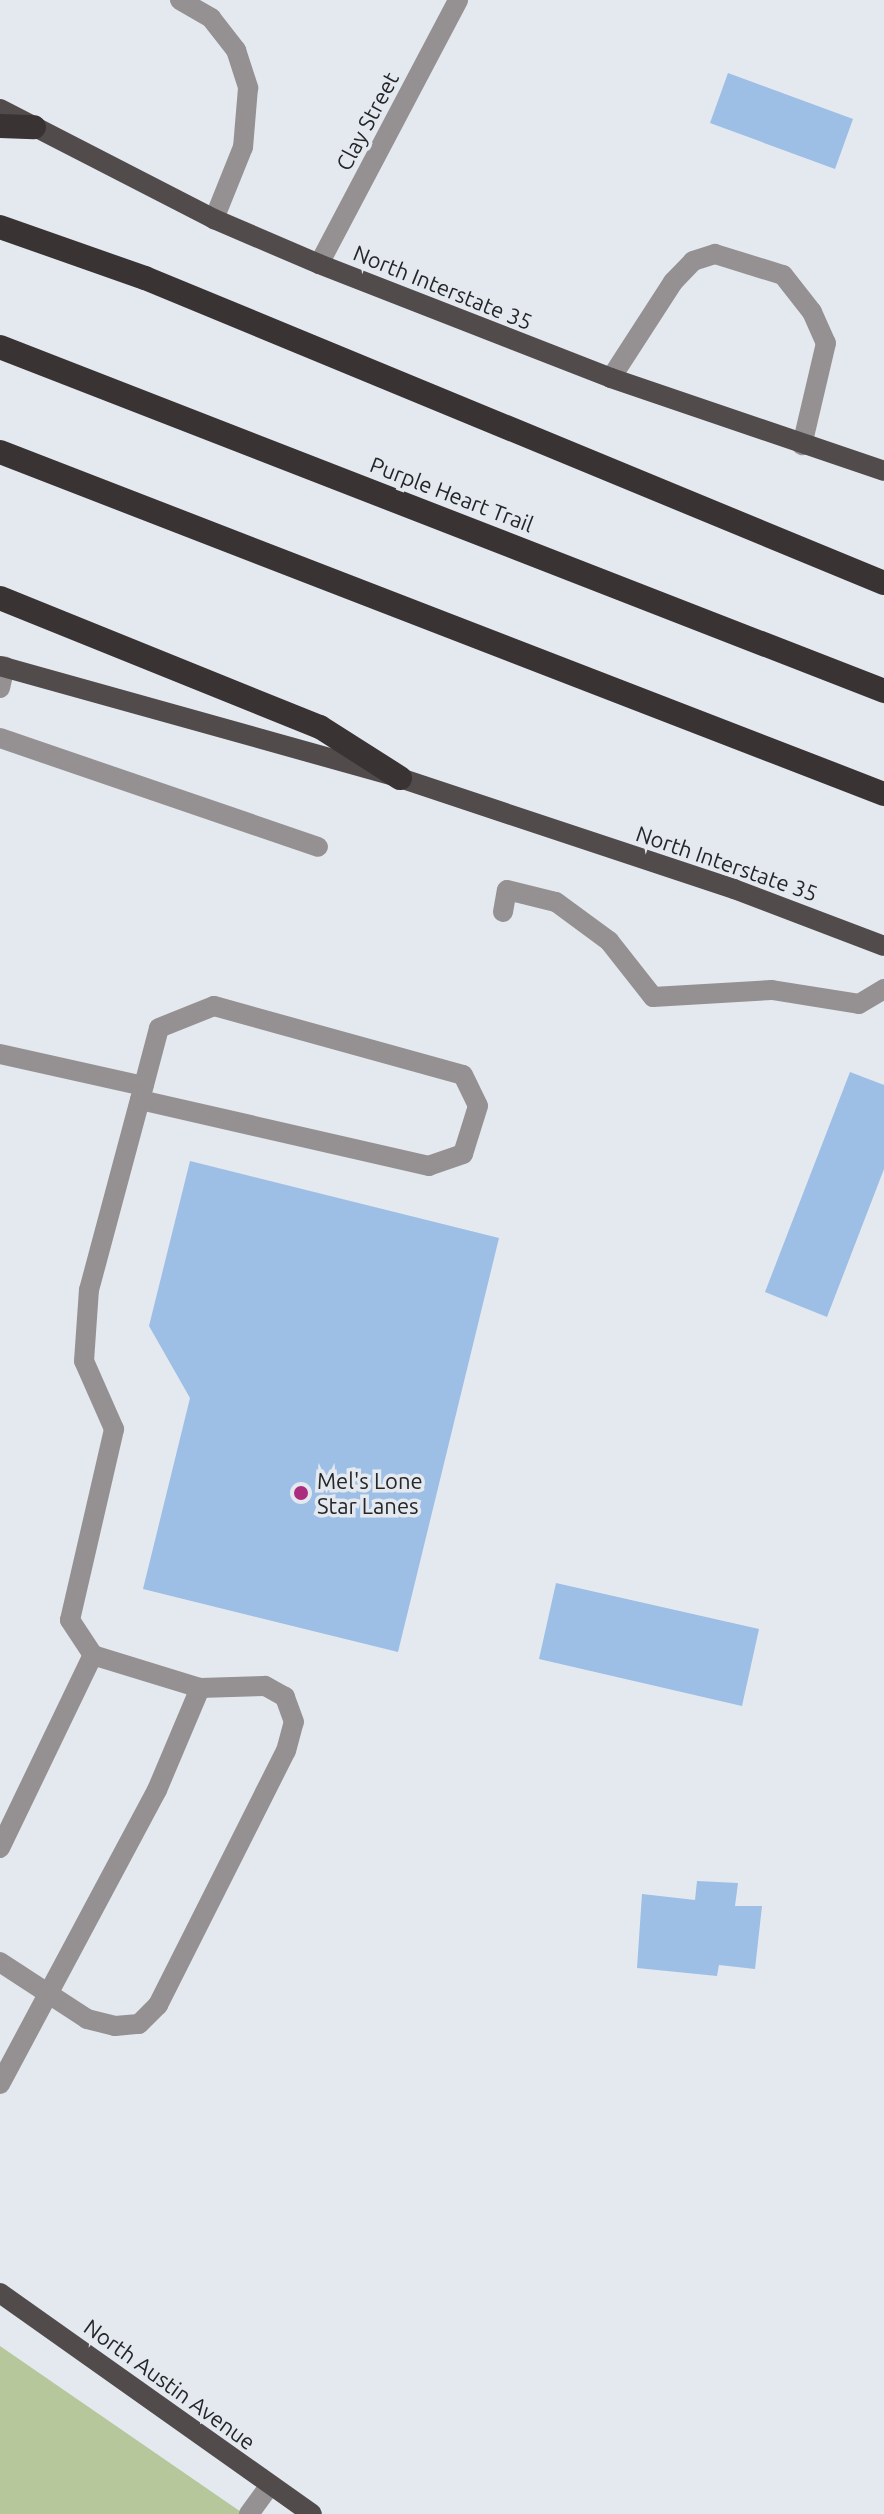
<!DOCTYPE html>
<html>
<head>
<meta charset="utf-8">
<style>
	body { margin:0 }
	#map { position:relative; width:884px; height:2514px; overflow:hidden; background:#e4e9f0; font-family:Ubuntu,sans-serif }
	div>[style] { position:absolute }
	.green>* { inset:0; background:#b7c79c }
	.building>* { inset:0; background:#9dbee5 }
	.minor>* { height:20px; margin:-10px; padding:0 10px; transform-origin:10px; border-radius:10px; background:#959192 }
	.major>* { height:20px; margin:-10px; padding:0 10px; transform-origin:10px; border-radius:10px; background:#524b4c }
	.highway>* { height:24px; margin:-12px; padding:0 12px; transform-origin:12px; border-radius:12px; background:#3a3334 }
	.dots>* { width:22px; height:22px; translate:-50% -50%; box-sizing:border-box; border:4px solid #e4e9f0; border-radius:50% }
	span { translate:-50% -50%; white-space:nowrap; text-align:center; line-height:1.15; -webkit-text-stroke:7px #e4e9f0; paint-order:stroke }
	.street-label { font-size:22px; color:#242628 }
	.poi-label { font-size:22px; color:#242628 }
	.left { translate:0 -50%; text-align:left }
</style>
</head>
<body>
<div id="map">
	<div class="green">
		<i style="clip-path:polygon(0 2346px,244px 2514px,0 2514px)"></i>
	</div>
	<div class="building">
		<i style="clip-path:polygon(728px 73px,853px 119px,835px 169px,710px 123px)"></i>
		<i style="clip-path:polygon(850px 1072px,884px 1085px,884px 1169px,827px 1317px,765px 1292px)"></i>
		<i style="clip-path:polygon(190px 1161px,499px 1238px,398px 1652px,143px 1589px,190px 1398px,149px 1326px)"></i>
		<i style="clip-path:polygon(556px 1583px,759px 1629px,742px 1706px,539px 1659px)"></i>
		<i style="clip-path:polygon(697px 1881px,738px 1883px,735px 1906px,762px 1906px,755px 1969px,719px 1965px,717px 1976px,637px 1968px,642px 1894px,695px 1900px)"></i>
	</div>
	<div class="minor">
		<i style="left:180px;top:0;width:36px;rotate:30deg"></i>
		<i style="left:211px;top:18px;width:41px;rotate:52deg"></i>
		<i style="left:236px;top:50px;width:40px;rotate:72deg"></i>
		<i style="left:248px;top:88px;width:59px;rotate:94.8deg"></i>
		<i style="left:243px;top:147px;width:78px;rotate:111.9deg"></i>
		<i style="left:319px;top:264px;width:298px;rotate:-62.2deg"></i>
		<i style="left:611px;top:378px;width:114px;rotate:-57.1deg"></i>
		<i style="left:673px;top:282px;width:29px;rotate:-46deg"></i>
		<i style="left:693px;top:261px;width:23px;rotate:-18deg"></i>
		<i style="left:715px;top:254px;width:71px;rotate:17.2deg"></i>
		<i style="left:783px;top:275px;width:47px;rotate:51.9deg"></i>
		<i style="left:812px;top:312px;width:34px;rotate:66deg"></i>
		<i style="left:826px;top:343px;width:105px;rotate:103.2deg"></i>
		<i style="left:0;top:688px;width:22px;rotate:-77deg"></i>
		<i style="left:0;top:738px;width:336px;rotate:18.9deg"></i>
		<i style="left:503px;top:912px;width:22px;rotate:-80deg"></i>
		<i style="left:507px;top:890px;width:50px;rotate:13.8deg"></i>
		<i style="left:556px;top:902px;width:66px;rotate:36.3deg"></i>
		<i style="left:609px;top:941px;width:71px;rotate:51.8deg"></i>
		<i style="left:653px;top:997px;width:119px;rotate:-3.4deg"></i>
		<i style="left:772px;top:990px;width:88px;rotate:9.1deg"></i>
		<i style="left:859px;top:1004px;width:29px;rotate:-31deg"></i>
		<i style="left:0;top:1054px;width:147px;rotate:12.6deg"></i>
		<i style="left:0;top:1848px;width:214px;rotate:-64.3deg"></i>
		<i style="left:0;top:1962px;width:104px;rotate:33.2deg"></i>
		<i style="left:87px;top:2019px;width:29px;rotate:14deg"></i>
		<i style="left:115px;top:2026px;width:24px;rotate:-5deg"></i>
		<i style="left:139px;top:2024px;width:27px;rotate:-45deg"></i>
		<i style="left:158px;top:2005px;width:284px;rotate:-63.3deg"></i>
		<i style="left:286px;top:1751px;width:30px;rotate:-75deg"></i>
		<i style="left:294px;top:1722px;width:27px;rotate:-110deg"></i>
		<i style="left:285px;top:1697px;width:23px;rotate:-151deg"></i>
		<i style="left:265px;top:1686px;width:65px;rotate:178.2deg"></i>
		<i style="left:0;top:2084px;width:333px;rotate:-61.9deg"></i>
		<i style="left:157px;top:1790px;width:111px;rotate:-67.1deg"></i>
		<i style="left:200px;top:1688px;width:112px;rotate:-162.9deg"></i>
		<i style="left:93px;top:1655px;width:42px;rotate:-123.3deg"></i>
		<i style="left:70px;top:1620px;width:196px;rotate:-77deg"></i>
		<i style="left:114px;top:1429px;width:74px;rotate:-113.8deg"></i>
		<i style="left:84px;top:1361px;width:71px;rotate:-86deg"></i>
		<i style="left:89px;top:1290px;width:197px;rotate:-75deg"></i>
		<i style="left:140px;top:1100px;width:74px;rotate:-75.2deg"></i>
		<i style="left:159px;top:1028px;width:59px;rotate:-21.8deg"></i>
		<i style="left:214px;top:1006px;width:258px;rotate:15.5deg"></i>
		<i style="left:463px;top:1075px;width:34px;rotate:64deg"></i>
		<i style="left:478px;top:1106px;width:50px;rotate:107.4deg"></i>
		<i style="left:463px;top:1154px;width:36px;rotate:161deg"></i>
		<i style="left:429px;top:1166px;width:296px;rotate:-167.1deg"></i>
		<i style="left:249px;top:2514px;width:36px;rotate:-54deg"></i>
	</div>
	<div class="major">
		<i style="left:0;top:109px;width:241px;rotate:27.2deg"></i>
		<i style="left:214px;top:219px;width:114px;rotate:23.2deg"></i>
		<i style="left:319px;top:264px;width:313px;rotate:21.3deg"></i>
		<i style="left:611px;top:378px;width:288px;rotate:18.8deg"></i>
		<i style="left:0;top:666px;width:415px;rotate:15.6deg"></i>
		<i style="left:400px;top:778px;width:352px;rotate:18.4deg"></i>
		<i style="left:734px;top:889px;width:160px;rotate:20.8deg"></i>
		<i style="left:0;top:2293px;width:382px;rotate:35.3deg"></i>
	</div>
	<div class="highway">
		<i style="left:0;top:126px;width:34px;rotate:2deg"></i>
		<i style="left:0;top:227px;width:154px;rotate:19.4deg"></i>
		<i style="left:145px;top:278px;width:799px;rotate:22.43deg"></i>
		<i style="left:0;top:347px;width:949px;rotate:21.26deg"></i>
		<i style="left:0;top:452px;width:948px;rotate:21.15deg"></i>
		<i style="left:0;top:598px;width:345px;rotate:22deg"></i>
		<i style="left:320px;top:727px;width:95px;rotate:32.5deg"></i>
	</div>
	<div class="dots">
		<i style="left:301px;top:1493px;background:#ab2d7d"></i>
	</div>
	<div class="street-label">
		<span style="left:367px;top:121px;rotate:-62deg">Clay Street</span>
		<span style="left:443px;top:287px;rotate:22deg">North Interstate 35</span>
		<span style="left:452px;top:494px;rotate:21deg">Purple Heart Trail</span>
		<span style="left:727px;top:863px;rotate:19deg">North Interstate 35</span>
		<span style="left:170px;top:2384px;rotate:36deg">North Austin Avenue</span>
	</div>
	<div class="poi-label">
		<span class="left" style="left:317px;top:1493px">Mel's Lone<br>Star Lanes</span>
	</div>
</div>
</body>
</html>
